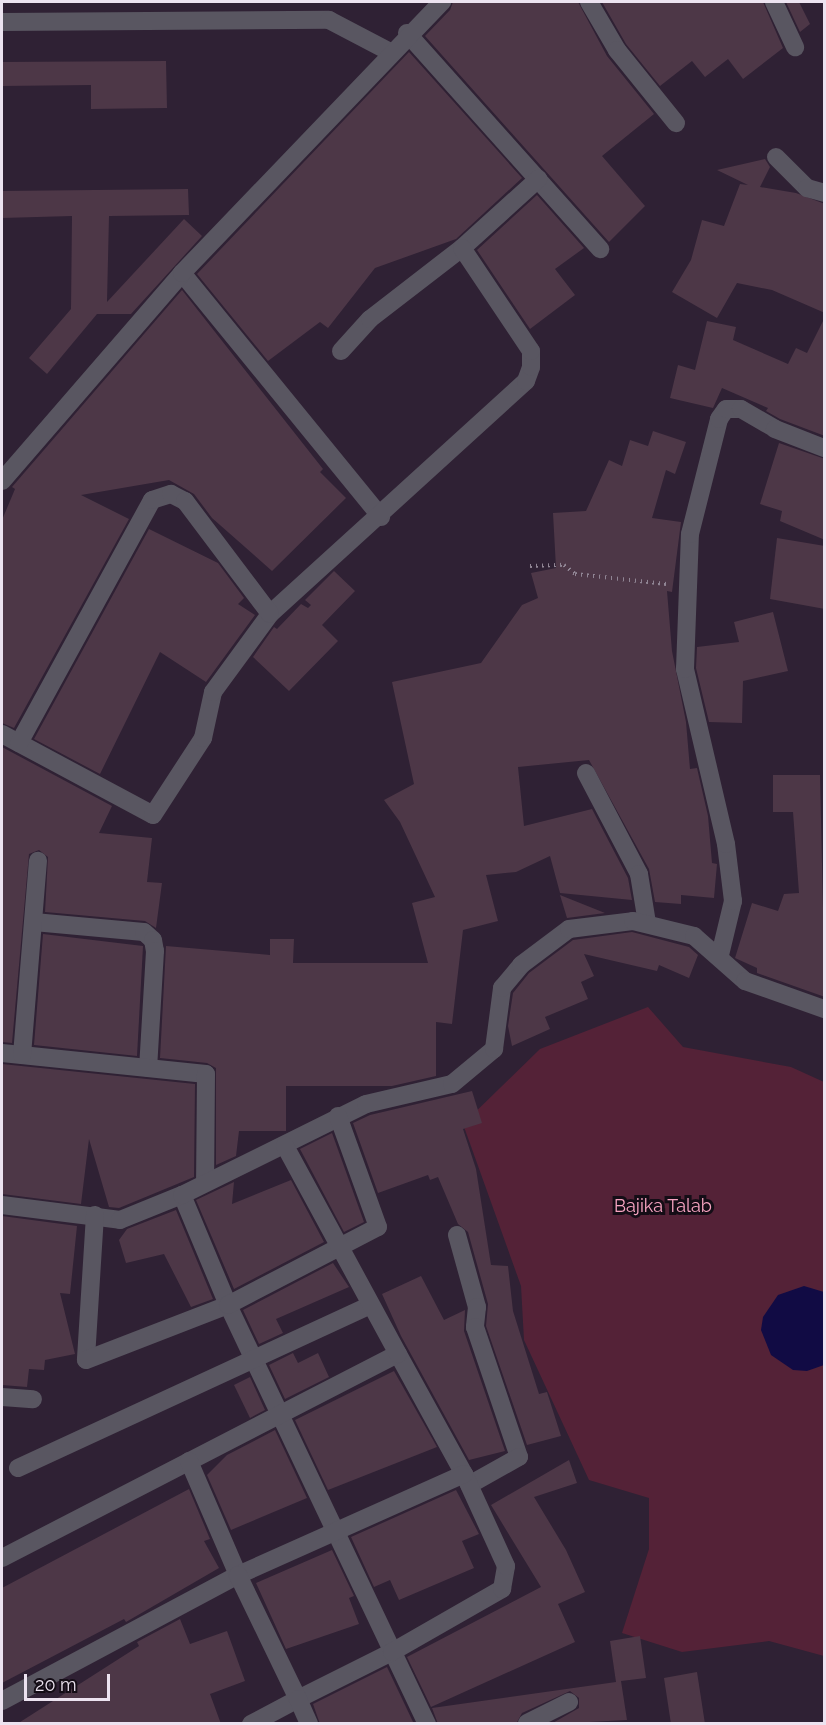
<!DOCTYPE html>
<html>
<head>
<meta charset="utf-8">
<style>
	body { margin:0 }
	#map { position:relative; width:826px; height:1725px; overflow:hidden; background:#2f2134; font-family:Raleway,sans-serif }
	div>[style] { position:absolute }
	.green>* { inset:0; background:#542237 }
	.water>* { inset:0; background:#110b44 }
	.building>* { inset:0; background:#4d3747 }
	.path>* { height:4px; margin-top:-2px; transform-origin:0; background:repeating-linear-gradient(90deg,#908594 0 1.5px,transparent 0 6px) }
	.minor>* { height:18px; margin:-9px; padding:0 9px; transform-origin:9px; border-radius:9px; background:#595661 }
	span { translate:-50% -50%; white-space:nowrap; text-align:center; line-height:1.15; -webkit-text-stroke:6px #140d16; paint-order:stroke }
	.park-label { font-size:18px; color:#f8a4c2 }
	.frame { position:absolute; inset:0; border:3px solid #ece3f0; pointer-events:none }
	.scale { position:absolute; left:24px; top:1674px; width:86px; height:27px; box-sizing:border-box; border:3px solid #ece3f0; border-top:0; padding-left:8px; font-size:18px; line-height:21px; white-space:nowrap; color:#ece3f0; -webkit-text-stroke:4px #140d16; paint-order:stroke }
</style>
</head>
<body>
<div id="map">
	<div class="green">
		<i style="clip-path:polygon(648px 1007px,683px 1047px,791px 1067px,824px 1082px,824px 1656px,769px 1641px,682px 1652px,622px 1633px,649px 1549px,649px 1498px,589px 1480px,524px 1340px,521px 1286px,463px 1124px,540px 1049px)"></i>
	</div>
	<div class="water">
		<i style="clip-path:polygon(804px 1286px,824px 1292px,824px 1365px,807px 1371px,793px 1370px,771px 1355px,761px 1330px,763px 1317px,778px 1295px)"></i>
	</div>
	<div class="building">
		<i style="clip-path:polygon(453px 2px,578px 2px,607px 56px,654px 114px,602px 156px,645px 206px,609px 242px,425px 36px,450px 10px)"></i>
		<i style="clip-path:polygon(602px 2px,763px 2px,783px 48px,743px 79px,728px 59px,705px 77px,692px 61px,660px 86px,626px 44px)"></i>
		<i style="clip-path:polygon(786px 2px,799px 2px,810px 24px,800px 32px)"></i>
		<i style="clip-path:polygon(409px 52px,522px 178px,456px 239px,375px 268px,328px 328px,320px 322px,268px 361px,197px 274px)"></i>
		<i style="clip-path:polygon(166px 61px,167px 108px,91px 109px,91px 85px,2px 86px,2px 62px)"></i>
		<i style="clip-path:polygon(765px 159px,770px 167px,760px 187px,796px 193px,825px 204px,825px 313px,772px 290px,737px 283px,717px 318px,672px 292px,691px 260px,702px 220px,724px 226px,740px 184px,748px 185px,717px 170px)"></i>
		<i style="clip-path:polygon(188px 189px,189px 215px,109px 216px,107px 302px,184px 219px,202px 236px,131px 314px,97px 314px,47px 374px,29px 358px,71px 309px,72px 216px,2px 218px,2px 191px)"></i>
		<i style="clip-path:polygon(537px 195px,584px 248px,555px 269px,575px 295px,530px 329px,477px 250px)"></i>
		<i style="clip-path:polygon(182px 290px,323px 469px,320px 472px,346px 498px,272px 571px,212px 518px,194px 494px,169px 480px,81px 495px,129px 519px,14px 728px,2px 723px,2px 520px,15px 489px,12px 487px)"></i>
		<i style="clip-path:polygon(825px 317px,825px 436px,780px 419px,766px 411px,768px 408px,722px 388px,713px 408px,670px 398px,678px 365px,695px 370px,707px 321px,736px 327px,733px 340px,788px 364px,796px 348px,807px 353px)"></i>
		<i style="clip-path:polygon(653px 431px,686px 442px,675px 474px,666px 470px,652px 518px,681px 522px,672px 592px,667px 591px,672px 651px,686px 722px,690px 769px,697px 768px,708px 816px,712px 863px,717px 864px,714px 898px,681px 895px,681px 904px,655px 902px,649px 869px,589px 760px,518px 767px,524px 826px,592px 809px,628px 878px,632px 900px,560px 893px,550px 856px,516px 872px,486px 875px,498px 921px,463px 930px,452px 1024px,436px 1022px,436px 1076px,392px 1086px,286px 1086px,286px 1131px,239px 1131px,236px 1156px,216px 1165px,216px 1068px,207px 1063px,160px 1058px,166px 946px,270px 955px,270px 939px,294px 939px,293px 963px,428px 963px,412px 903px,435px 897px,400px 822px,384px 800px,414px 784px,392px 682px,481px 663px,522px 605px,538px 598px,531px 573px,556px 568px,553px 513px,586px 511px,609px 460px,622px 466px,630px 440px,648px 446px)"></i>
		<i style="clip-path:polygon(779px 443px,825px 459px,825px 540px,780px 521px,782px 511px,760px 504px)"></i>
		<i style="clip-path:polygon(149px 529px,218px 563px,244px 598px,238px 604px,255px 615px,206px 682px,160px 652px,100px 774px,34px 739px)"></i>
		<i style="clip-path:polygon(777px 538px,825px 546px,825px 609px,770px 599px)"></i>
		<i style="clip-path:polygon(334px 571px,355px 591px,322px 625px,338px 641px,289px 691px,253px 657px,274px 627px,277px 629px,301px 604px,308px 608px,311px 605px,305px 600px)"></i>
		<i style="clip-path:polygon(773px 612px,788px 671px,743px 681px,742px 723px,709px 722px,696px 668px,697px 647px,739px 642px,734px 622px)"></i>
		<i style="clip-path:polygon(2px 747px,112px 806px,99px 833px,152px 838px,147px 882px,162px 883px,156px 928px,145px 921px,45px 912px,48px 857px,39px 850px,29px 854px,12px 1043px,2px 1042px)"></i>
		<i style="clip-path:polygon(773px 775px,820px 775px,825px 997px,757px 973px,757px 968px,735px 958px,752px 903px,778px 911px,784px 894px,799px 893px,793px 812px,773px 812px)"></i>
		<i style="clip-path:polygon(560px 895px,605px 913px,567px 918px)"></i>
		<i style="clip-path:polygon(632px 932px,689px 947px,698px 955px,689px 978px,659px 965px,657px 971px,584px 954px,594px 976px,581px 982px,588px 999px,545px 1017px,550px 1029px,512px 1046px,508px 1026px,513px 993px,529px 973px,573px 940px)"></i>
		<i style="clip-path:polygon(43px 934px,143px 946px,137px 1056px,34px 1045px)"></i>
		<i style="clip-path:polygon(2px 1064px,195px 1084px,194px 1177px,119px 1208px,109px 1207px,89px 1139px,81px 1204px,2px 1194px)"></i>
		<i style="clip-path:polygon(472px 1091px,482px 1123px,463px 1129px,476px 1169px,491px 1265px,508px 1266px,513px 1311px,539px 1394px,547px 1392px,561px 1436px,527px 1445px,486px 1326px,488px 1304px,468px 1232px,458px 1224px,438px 1177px,430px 1180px,428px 1175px,378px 1193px,353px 1123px,370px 1115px)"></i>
		<i style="clip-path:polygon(332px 1133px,364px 1222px,344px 1232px,300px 1149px)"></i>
		<i style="clip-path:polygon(291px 1180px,324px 1242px,234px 1289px,196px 1200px,234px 1182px,232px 1204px)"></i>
		<i style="clip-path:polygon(176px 1210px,213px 1299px,191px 1307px,164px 1254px,126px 1263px,119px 1240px,127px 1229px)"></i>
		<i style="clip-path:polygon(2px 1216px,77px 1226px,70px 1294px,60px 1293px,75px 1354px,45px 1360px,44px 1370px,29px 1369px,27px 1387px,2px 1385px)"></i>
		<i style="clip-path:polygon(333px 1263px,349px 1287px,276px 1319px,283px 1333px,259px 1344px,243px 1310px)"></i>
		<i style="clip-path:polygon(421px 1276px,444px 1320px,465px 1310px,464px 1331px,505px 1451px,469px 1460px,401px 1336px,382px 1294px)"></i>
		<i style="clip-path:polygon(293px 1353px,298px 1363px,318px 1353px,329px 1377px,285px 1399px,269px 1365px)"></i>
		<i style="clip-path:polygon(394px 1371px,437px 1447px,328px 1490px,295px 1420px)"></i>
		<i style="clip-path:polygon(250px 1377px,265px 1410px,250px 1418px,234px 1385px)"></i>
		<i style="clip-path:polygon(275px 1430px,307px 1498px,231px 1530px,207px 1475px,227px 1455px)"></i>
		<i style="clip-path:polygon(569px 1460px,577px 1483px,534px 1497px,566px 1550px,585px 1592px,558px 1604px,575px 1642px,431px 1707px,407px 1657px,541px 1587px,491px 1505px)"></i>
		<i style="clip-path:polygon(189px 1489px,210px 1539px,204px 1541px,219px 1568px,126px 1622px,124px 1619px,2px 1683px,2px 1588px)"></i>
		<i style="clip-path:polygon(456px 1490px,479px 1534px,462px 1541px,474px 1568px,399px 1600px,390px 1580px,374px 1587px,351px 1537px)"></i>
		<i style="clip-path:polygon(332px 1550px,354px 1596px,349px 1598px,359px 1624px,286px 1649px,256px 1583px)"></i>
		<i style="clip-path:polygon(180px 1619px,190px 1644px,227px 1631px,245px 1681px,210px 1694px,221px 1724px,17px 1724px,139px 1646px,137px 1642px)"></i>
		<i style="clip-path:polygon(640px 1636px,646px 1678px,621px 1681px,627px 1720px,551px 1724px,579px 1708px,579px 1698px,570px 1691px,522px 1713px,516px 1724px,438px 1724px,432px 1708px,616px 1682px,610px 1641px)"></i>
		<i style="clip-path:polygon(387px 1667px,414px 1724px,320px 1724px,313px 1704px)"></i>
		<i style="clip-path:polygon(697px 1672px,705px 1724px,671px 1724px,664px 1678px)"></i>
	</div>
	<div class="path">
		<i style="left:530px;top:566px;width:34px;rotate:-2deg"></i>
		<i style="left:564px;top:565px;width:14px;rotate:39deg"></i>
		<i style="left:575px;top:574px;width:92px;rotate:6.3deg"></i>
	</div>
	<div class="minor">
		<i style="left:589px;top:2px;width:56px;rotate:59.7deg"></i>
		<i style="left:617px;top:50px;width:94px;rotate:51.1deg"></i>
		<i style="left:774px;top:2px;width:50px;rotate:65deg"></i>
		<i style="left:2px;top:22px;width:327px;rotate:-0.4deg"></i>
		<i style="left:329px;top:20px;width:69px;rotate:27.7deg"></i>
		<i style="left:407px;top:33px;width:290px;rotate:48.2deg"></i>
		<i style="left:776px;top:157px;width:44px;rotate:45deg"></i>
		<i style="left:807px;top:188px;width:18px;rotate:16deg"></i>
		<i style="left:182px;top:273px;width:315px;rotate:50.8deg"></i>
		<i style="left:341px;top:351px;width:43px;rotate:-47.8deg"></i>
		<i style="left:370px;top:319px;width:116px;rotate:-37.7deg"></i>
		<i style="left:462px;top:248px;width:103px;rotate:-42.2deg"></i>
		<i style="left:2px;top:481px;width:275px;rotate:-49.1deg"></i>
		<i style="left:182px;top:273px;width:376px;rotate:-46.2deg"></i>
		<i style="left:2px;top:734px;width:171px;rotate:28.2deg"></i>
		<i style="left:153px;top:815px;width:92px;rotate:-57deg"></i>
		<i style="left:203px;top:738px;width:47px;rotate:-77.7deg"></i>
		<i style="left:213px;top:692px;width:97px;rotate:-53.8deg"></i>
		<i style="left:270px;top:614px;width:346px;rotate:-42.3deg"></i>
		<i style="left:526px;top:381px;width:15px;rotate:-70deg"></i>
		<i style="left:531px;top:367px;width:16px;rotate:-90deg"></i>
		<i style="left:531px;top:351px;width:124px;rotate:-123.8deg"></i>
		<i style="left:19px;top:743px;width:277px;rotate:-61.3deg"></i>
		<i style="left:152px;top:500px;width:20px;rotate:-18deg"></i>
		<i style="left:171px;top:494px;width:16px;rotate:27deg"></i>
		<i style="left:185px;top:501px;width:141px;rotate:53deg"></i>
		<i style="left:586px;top:773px;width:114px;rotate:62.3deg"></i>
		<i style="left:639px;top:874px;width:50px;rotate:80.7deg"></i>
		<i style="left:34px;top:922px;width:110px;rotate:5.2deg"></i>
		<i style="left:144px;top:932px;width:12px;rotate:42deg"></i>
		<i style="left:153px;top:940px;width:11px;rotate:80deg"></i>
		<i style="left:155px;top:951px;width:117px;rotate:93.4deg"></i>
		<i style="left:720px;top:955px;width:56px;rotate:-76.5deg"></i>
		<i style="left:733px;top:901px;width:57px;rotate:-97deg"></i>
		<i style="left:726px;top:844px;width:180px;rotate:-103.2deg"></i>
		<i style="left:685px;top:669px;width:135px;rotate:-87.9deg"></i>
		<i style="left:690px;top:534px;width:119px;rotate:-75.8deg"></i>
		<i style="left:719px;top:419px;width:12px;rotate:-55deg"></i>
		<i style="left:726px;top:409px;width:15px"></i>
		<i style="left:741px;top:409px;width:39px;rotate:30deg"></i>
		<i style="left:775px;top:429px;width:53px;rotate:21.2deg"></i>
		<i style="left:2px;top:1053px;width:205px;rotate:5.9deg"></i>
		<i style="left:206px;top:1074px;width:107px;rotate:90.5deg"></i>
		<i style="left:22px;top:1055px;width:195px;rotate:-85.3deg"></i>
		<i style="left:182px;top:1195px;width:119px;rotate:67.3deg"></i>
		<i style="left:228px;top:1305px;width:464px;rotate:64.6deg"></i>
		<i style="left:2px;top:1205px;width:119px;rotate:7.2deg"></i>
		<i style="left:120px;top:1220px;width:67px;rotate:-22deg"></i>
		<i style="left:182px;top:1195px;width:205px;rotate:-26.3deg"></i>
		<i style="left:366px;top:1104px;width:88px;rotate:-13.1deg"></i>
		<i style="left:452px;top:1084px;width:55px;rotate:-39.8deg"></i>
		<i style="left:494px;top:1049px;width:62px;rotate:-82.5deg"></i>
		<i style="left:502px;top:988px;width:30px;rotate:-50deg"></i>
		<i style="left:521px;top:965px;width:60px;rotate:-36.9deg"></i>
		<i style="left:569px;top:929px;width:64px;rotate:-7.1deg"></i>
		<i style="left:633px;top:921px;width:63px;rotate:13.8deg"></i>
		<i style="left:694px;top:936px;width:68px;rotate:41.4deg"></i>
		<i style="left:745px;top:981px;width:84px;rotate:19.5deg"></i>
		<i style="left:95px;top:1215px;width:145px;rotate:93.6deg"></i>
		<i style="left:86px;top:1360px;width:152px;rotate:-21.2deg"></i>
		<i style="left:228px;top:1305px;width:169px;rotate:-27.5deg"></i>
		<i style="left:378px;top:1227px;width:118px;rotate:-109.8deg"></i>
		<i style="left:457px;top:1235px;width:75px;rotate:74.5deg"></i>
		<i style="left:477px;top:1307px;width:20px;rotate:96deg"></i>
		<i style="left:475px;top:1327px;width:137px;rotate:71.3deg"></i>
		<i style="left:519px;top:1457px;width:57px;rotate:150.8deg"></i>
		<i style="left:398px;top:1354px;width:137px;rotate:61.2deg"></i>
		<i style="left:2px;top:1397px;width:31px;rotate:4deg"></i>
		<i style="left:18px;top:1468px;width:387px;rotate:-24.8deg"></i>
		<i style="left:2px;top:1558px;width:445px;rotate:-27.3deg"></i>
		<i style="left:398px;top:1354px;width:237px;rotate:-118.5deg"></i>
		<i style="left:2px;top:1701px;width:268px;rotate:-28.1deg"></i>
		<i style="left:238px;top:1575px;width:124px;rotate:-113.3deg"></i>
		<i style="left:527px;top:1723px;width:47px;rotate:-26.6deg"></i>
		<i style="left:251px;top:1724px;width:53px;rotate:-28deg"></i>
		<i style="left:298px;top:1699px;width:105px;rotate:-26.6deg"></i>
		<i style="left:392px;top:1652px;width:127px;rotate:-29.8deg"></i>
		<i style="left:502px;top:1589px;width:23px;rotate:-80deg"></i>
		<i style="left:506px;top:1566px;width:101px;rotate:-114.5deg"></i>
		<i style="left:464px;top:1474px;width:248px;rotate:155.9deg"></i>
		<i style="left:238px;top:1575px;width:138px;rotate:64.2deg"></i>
		<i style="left:298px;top:1699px;width:27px;rotate:66deg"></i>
	</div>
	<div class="park-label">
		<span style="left:663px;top:1206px">Bajika Talab</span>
	</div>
	<div class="frame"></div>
	<div class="scale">20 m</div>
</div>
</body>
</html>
